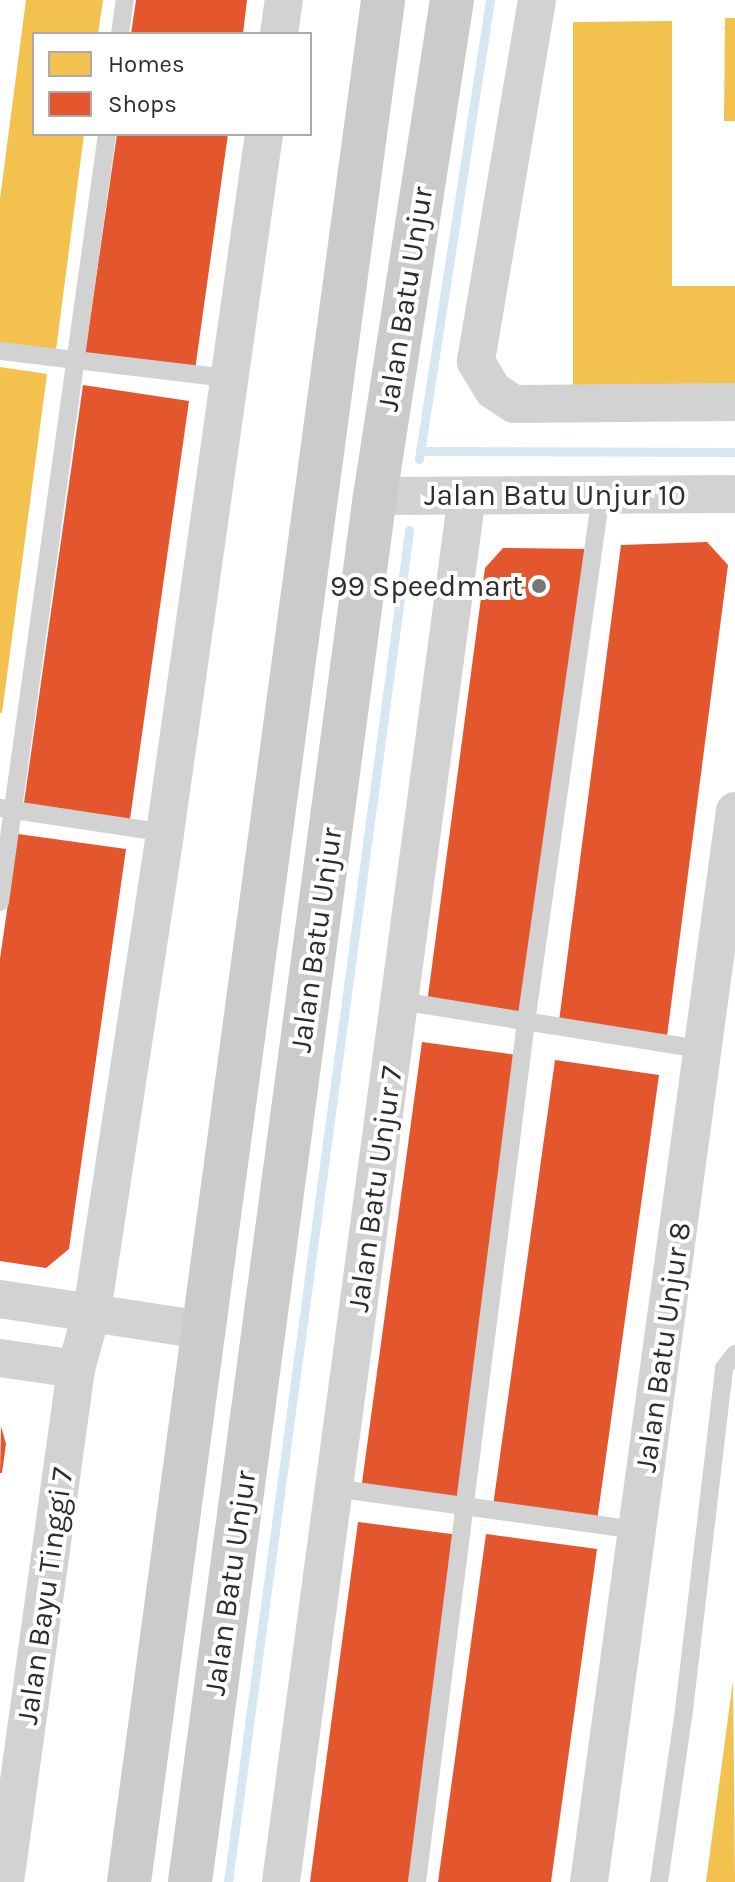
<!DOCTYPE html>
<html>
<head>
<meta charset="utf-8">
<style>
	body { margin:0 }
	#map { position:relative; width:735px; height:1882px; overflow:hidden; background:#fff; font-family:Karla,sans-serif }
	div>[style] { position:absolute }
	.homes>* { inset:0; background:#f2c14e }
	.shops>* { inset:0; background:#e4572e }
	.stream>* { height:9px; margin:-4.5px; padding:0 4.5px; transform-origin:4.5px; border-radius:4.5px; background:#d7e7f1 }
	.lane>* { height:18px; margin:-9px; padding:0 9px; transform-origin:9px; border-radius:9px; background:#d2d2d2 }
	.street>* { height:38px; margin:-19px; padding:0 19px; transform-origin:19px; border-radius:19px; background:#d2d2d2 }
	.secondary>* { height:44px; margin:-22px; padding:0 22px; transform-origin:22px; border-radius:22px; background:#cbcbcb }
	.dots>* { width:22px; height:22px; translate:-50% -50%; box-sizing:border-box; border:4px solid #fff; border-radius:50% }
	span { translate:-50% -50%; white-space:nowrap; text-align:center; line-height:1.15; -webkit-text-stroke:8px #fff; paint-order:stroke }
	.street-label { font-size:30px; color:#2d2d2d }
	.poi-label { font-size:30px; color:#2d2d2d }
	.right { translate:-100% -50%; text-align:right }
	.legend { position:absolute; left:32px; top:32px; width:280px; height:104px; box-sizing:border-box; background:#fff; border:2px solid #ababab; margin:0; padding:10px 14px; list-style:none; font-size:24px; color:#2d2d2d }
	.legend li { display:flex; align-items:center; gap:16px; height:40px }
	.legend b { width:40px; border:2px solid #ababab }
</style>
</head>
<body>
<div id="map">
	<div class="homes">
		<i style="clip-path:polygon(26px 0,103px 0,98px 34px,34px 34px,34px 134px,84px 134px,56px 350px,0 343px,0 199px)"></i>
		<i style="clip-path:polygon(725px 18px,735px 18px,735px 121px,724px 121px)"></i>
		<i style="clip-path:polygon(672px 21px,672px 286px,735px 286px,735px 389px,573px 389px,573px 22px)"></i>
		<i style="clip-path:polygon(0 367px,47px 374px,2px 713px,0 713px)"></i>
		<i style="clip-path:polygon(733px 1681px,735px 1882px,706px 1882px)"></i>
	</div>
	<div class="shops">
		<i style="clip-path:polygon(136px 0,247px 0,243px 34px,131px 34px)"></i>
		<i style="clip-path:polygon(117px 134px,228px 134px,195px 370px,85px 354px)"></i>
		<i style="clip-path:polygon(83px 385px,189px 401px,130px 819px,24px 803px)"></i>
		<i style="clip-path:polygon(707px 542px,728px 565px,666px 1044px,558px 1029px,621px 545px)"></i>
		<i style="clip-path:polygon(503px 548px,591px 549px,529px 1025px,426px 1011px,485px 568px)"></i>
		<i style="clip-path:polygon(18px 834px,126px 849px,69px 1249px,46px 1268px,0 1261px,0 959px)"></i>
		<i style="clip-path:polygon(422px 1042px,525px 1056px,463px 1504px,361px 1490px)"></i>
		<i style="clip-path:polygon(555px 1060px,659px 1075px,597px 1521px,493px 1506px)"></i>
		<i style="clip-path:polygon(1px 1426px,6px 1444px,2px 1473px,0 1473px)"></i>
		<i style="clip-path:polygon(358px 1522px,459px 1535px,413px 1882px,310px 1882px)"></i>
		<i style="clip-path:polygon(486px 1534px,597px 1549px,551px 1882px,438px 1882px)"></i>
	</div>
	<div class="stream">
		<i style="left:420px;top:451px;width:315px;rotate:0.2deg"></i>
		<i style="left:419px;top:459px;width:464px;rotate:-81.2deg"></i>
		<i style="left:228px;top:1882px;width:1364px;rotate:-82.37deg"></i>
	</div>
	<div class="lane">
		<i style="left:120px;top:34px;width:34px;rotate:-82deg"></i>
		<i style="left:0;top:351px;width:230px;rotate:6.8deg"></i>
		<i style="left:0;top:808px;width:167px;rotate:8.6deg"></i>
		<i style="left:0;top:902px;width:775px;rotate:-82.07deg"></i>
		<i style="left:400px;top:1001px;width:309px;rotate:9.1deg"></i>
		<i style="left:334px;top:1488px;width:306px;rotate:7.9deg"></i>
		<i style="left:417px;top:1882px;width:867px;rotate:-82.78deg"></i>
		<i style="left:526px;top:1022px;width:532px;rotate:-81.9deg"></i>
		<i style="left:659px;top:1882px;width:174px;rotate:-81.7deg"></i>
		<i style="left:684px;top:1710px;width:344px;rotate:-83.3deg"></i>
		<i style="left:724px;top:1368px;width:18px;rotate:-52deg"></i>
	</div>
	<div class="street">
		<i style="left:537px;top:0;width:367px;rotate:99.6deg"></i>
		<i style="left:476px;top:362px;width:33px;rotate:59deg"></i>
		<i style="left:493px;top:390px;width:25px;rotate:34deg"></i>
		<i style="left:514px;top:404px;width:221px;rotate:-0.5deg"></i>
		<i style="left:279px;top:34px;width:34px;rotate:-82deg"></i>
		<i style="left:375px;top:496px;width:360px;rotate:-0.3deg"></i>
		<i style="left:0;top:1299px;width:204px;rotate:8.7deg"></i>
		<i style="left:0;top:1358px;width:77px;rotate:8.2deg"></i>
		<i style="left:5px;top:1882px;width:518px;rotate:-82.12deg"></i>
		<i style="left:76px;top:1369px;width:60px;rotate:-74.6deg"></i>
		<i style="left:92px;top:1311px;width:484px;rotate:-81.3deg"></i>
		<i style="left:165px;top:833px;width:706px;rotate:-81.94deg"></i>
		<i style="left:281px;top:1882px;width:1399px;rotate:-82.36deg"></i>
		<i style="left:589px;top:1882px;width:1081px;rotate:-82.24deg"></i>
	</div>
	<div class="secondary">
		<i style="left:129px;top:1882px;width:1899px;rotate:-82.31deg"></i>
		<i style="left:190px;top:1882px;width:1398px;rotate:-82.4deg"></i>
		<i style="left:375px;top:496px;width:502px;rotate:-81.18deg"></i>
	</div>
	<div class="dots">
		<i style="left:539px;top:586px;background:#767676"></i>
	</div>
	<div class="street-label">
		<span style="left:405px;top:299px;rotate:-81deg">Jalan Batu Unjur</span>
		<span style="left:555px;top:495px">Jalan Batu Unjur 10</span>
		<span style="left:316px;top:940px;rotate:-82deg">Jalan Batu Unjur</span>
		<span style="left:375px;top:1189px;rotate:-82deg">Jalan Batu Unjur 7</span>
		<span style="left:663px;top:1347px;rotate:-82deg">Jalan Batu Unjur 8</span>
		<span style="left:230px;top:1583px;rotate:-82deg">Jalan Batu Unjur</span>
		<span style="left:45px;top:1596px;rotate:-82deg">Jalan Bayu Tinggi 7</span>
	</div>
	<div class="poi-label">
		<span class="right" style="left:523px;top:586px">99 Speedmart</span>
	</div>
	<ul class="legend">
	<li><b style="height:22px;background:#f2c14e"></b>Homes</li>
	<li><b style="height:22px;background:#e4572e"></b>Shops</li>
	</ul>
</div>
</body>
</html>
